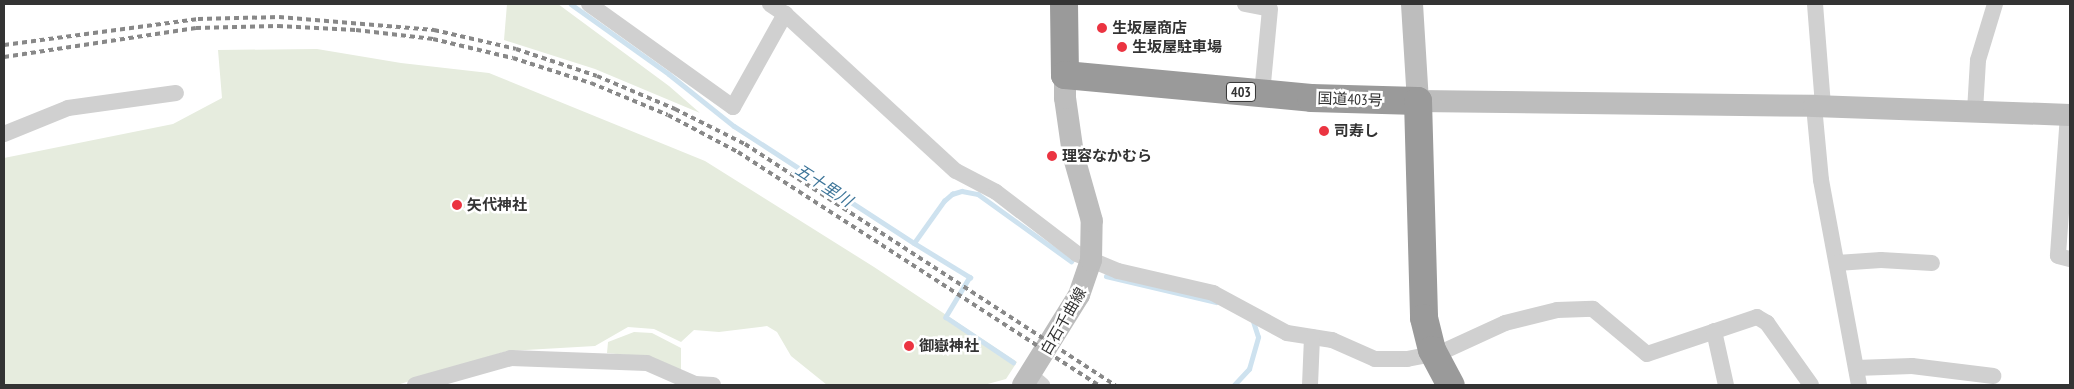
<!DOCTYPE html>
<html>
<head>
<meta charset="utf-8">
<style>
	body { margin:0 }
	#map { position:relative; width:2074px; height:389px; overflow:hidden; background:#fff; font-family:"PT Sans Narrow","Noto Sans JP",sans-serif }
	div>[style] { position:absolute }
	.green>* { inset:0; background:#e6ecde }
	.stream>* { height:4.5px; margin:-2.25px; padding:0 2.25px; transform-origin:2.25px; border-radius:2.25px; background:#cee2ef }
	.street>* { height:16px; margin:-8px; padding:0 8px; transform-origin:8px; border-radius:8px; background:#d0d0d0 }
	.secondary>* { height:22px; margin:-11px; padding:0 11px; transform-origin:11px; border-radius:11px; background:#bdbdbd }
	.highway>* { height:28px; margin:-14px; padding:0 14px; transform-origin:14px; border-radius:14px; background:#9a9a9a }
	.rail>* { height:4px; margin-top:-2px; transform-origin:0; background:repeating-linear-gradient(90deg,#888 0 5px,transparent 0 9px) }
	.dots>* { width:14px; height:14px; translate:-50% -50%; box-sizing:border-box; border:2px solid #fff; border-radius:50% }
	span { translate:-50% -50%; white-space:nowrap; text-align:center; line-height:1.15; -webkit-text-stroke:5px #fff; paint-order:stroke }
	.shield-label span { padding:1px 4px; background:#fff; border:1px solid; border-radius:4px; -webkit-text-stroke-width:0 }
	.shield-label { font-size:14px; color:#333; font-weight:700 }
	.poi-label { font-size:15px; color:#333; font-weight:700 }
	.left { translate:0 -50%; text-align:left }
	.street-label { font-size:15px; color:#333 }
	.water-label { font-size:16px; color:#3d7599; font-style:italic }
	.frame { position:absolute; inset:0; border:5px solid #333; pointer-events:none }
</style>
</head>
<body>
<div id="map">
	<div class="green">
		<i style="clip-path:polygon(507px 4px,558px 4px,669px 86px,700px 113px,595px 69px,504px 40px)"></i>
		<i style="clip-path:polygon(317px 49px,401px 63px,489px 73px,705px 161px,874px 267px,1017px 362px,1006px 379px,984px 385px,827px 385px,791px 356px,777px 332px,767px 326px,719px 332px,694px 330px,681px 342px,654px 329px,628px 327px,595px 346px,507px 351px,397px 385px,4px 385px,4px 158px,173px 124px,222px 98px,218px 50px)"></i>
		<i style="clip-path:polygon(634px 332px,652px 333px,681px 348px,681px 373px,648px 357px,607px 353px,608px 342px)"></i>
	</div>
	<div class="stream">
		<i style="left:571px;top:4px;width:120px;rotate:35.5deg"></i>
		<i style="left:669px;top:74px;width:83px;rotate:38.7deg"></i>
		<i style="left:734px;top:126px;width:215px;rotate:33deg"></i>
		<i style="left:914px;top:243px;width:52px;rotate:-54.5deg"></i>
		<i style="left:944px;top:201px;width:11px;rotate:-41deg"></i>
		<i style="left:952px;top:194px;width:10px;rotate:-17deg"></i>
		<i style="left:962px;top:191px;width:16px;rotate:11deg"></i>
		<i style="left:978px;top:194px;width:115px;rotate:35.8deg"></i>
		<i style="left:914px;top:243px;width:66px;rotate:31.3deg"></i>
		<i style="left:970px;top:277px;width:47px;rotate:121deg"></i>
		<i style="left:946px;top:317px;width:81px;rotate:33.9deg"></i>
		<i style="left:1106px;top:276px;width:113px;rotate:13.3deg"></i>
		<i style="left:1234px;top:385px;width:22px;rotate:-47deg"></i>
		<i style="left:1249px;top:369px;width:33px;rotate:-74deg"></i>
		<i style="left:1258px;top:337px;width:16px;rotate:-108deg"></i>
	</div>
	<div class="street">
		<i style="left:589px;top:4px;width:177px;rotate:35.6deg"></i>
		<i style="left:733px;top:107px;width:107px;rotate:-60.8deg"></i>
		<i style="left:770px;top:4px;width:18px;rotate:34deg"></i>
		<i style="left:785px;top:14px;width:232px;rotate:42.6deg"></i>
		<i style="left:956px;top:171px;width:45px;rotate:27.7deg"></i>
		<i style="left:996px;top:192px;width:102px;rotate:37.4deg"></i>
		<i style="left:1077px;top:254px;width:44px;rotate:22.5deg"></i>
		<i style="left:1118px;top:271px;width:98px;rotate:13deg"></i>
		<i style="left:1213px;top:293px;width:84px;rotate:28.4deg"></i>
		<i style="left:1287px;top:333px;width:46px;rotate:8.8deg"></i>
		<i style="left:1332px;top:340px;width:47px;rotate:23.8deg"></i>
		<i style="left:1375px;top:359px;width:32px"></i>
		<i style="left:1407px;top:359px;width:36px;rotate:-11deg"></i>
		<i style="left:1442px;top:352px;width:69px;rotate:-24.7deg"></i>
		<i style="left:1505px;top:323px;width:54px;rotate:-14deg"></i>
		<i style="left:1557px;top:310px;width:36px;rotate:-2deg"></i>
		<i style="left:1593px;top:309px;width:70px;rotate:39.8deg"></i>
		<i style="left:1647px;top:354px;width:116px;rotate:-18.6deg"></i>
		<i style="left:1757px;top:317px;width:12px;rotate:31deg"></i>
		<i style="left:1767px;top:323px;width:76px;rotate:54.6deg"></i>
		<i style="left:1245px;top:4px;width:25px;rotate:11deg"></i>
		<i style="left:1270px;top:9px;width:85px;rotate:95.4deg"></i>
		<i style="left:1815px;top:4px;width:102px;rotate:85.5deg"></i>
		<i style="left:1814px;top:106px;width:74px;rotate:84.6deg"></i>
		<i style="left:1821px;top:180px;width:208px;rotate:79.5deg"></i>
		<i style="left:1975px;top:111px;width:51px;rotate:-86.6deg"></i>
		<i style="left:1978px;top:60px;width:59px;rotate:-73.1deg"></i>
		<i style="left:2068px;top:115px;width:141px;rotate:94.1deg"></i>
		<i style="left:2058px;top:256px;width:12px;rotate:14deg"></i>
		<i style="left:4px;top:134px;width:69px;rotate:-22.1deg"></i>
		<i style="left:68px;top:108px;width:109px;rotate:-7.9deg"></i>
		<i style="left:1837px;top:263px;width:44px;rotate:-3.9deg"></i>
		<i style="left:1881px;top:260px;width:51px;rotate:3.4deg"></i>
		<i style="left:1714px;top:331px;width:55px;rotate:77.5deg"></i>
		<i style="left:1856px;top:368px;width:56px;rotate:-2deg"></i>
		<i style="left:1912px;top:366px;width:82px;rotate:7deg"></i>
		<i style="left:1030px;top:375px;width:16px;rotate:40deg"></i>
		<i style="left:415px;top:385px;width:100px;rotate:-15.7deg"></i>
		<i style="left:511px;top:358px;width:136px;rotate:2.1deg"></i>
		<i style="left:647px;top:363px;width:52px;rotate:23.6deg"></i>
		<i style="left:695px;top:384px;width:18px;rotate:3deg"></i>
		<i style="left:1310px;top:385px;width:48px;rotate:-87.6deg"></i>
	</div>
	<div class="secondary">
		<i style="left:1412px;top:4px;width:97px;rotate:86.5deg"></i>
		<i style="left:1418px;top:101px;width:396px;rotate:0.7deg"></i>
		<i style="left:1814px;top:106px;width:256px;rotate:2deg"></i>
		<i style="left:1023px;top:385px;width:106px;rotate:-58.1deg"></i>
		<i style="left:1079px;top:295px;width:37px;rotate:-71deg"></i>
		<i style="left:1091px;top:260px;width:39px;rotate:-89deg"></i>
		<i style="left:1092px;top:221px;width:70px;rotate:-105.8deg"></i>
		<i style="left:1073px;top:154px;width:57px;rotate:-98.1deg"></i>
		<i style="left:1065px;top:98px;width:23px;rotate:-90deg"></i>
	</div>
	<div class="highway">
		<i style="left:1064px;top:4px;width:71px;rotate:89.2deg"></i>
		<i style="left:1065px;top:75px;width:247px;rotate:5.3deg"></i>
		<i style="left:1311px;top:98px;width:107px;rotate:1.6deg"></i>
		<i style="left:1418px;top:101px;width:217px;rotate:88.4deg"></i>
		<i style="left:1424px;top:318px;width:33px;rotate:76deg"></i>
		<i style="left:1432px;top:350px;width:40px;rotate:62deg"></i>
	</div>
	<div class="rail">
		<i style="left:4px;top:45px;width:196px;rotate:-7.6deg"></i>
		<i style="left:198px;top:19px;width:81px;rotate:-1.4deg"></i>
		<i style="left:279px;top:17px;width:156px;rotate:4.8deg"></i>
		<i style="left:434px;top:30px;width:84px;rotate:13deg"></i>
		<i style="left:516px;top:49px;width:85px;rotate:18.4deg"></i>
		<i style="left:597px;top:76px;width:85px;rotate:22.9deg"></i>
		<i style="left:675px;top:109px;width:78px;rotate:26.6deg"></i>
		<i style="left:745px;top:144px;width:442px;rotate:33.1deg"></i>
		<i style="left:4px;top:57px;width:194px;rotate:-8.6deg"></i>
		<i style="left:196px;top:28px;width:82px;rotate:-1.4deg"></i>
		<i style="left:278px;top:26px;width:78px;rotate:2.9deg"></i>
		<i style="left:356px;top:30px;width:78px;rotate:6.7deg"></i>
		<i style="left:433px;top:39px;width:82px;rotate:13.4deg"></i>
		<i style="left:513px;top:58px;width:82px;rotate:17.8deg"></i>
		<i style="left:591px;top:83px;width:83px;rotate:22.6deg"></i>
		<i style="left:668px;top:115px;width:79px;rotate:27.9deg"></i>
		<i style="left:738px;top:152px;width:429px;rotate:32.9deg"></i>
	</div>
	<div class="dots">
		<i style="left:1102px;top:28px;background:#eb3441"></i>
		<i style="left:1122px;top:47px;background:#eb3441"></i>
		<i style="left:1324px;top:131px;background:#eb3441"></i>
		<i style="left:1052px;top:156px;background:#eb3441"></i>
		<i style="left:457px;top:205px;background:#eb3441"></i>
		<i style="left:909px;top:346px;background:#eb3441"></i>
	</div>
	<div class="shield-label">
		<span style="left:1241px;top:92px">403</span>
	</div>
	<div class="poi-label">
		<span class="left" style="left:1112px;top:28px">生坂屋商店</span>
		<span class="left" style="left:1132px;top:47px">生坂屋駐車場</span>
		<span class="left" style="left:1334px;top:131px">司寿し</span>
		<span class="left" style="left:1062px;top:156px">理容なかむら</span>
		<span class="left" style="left:467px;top:205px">矢代神社</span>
		<span class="left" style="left:919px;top:346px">御嶽神社</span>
	</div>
	<div class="street-label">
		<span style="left:1350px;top:99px;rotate:2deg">国道403号</span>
		<span style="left:1063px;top:321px;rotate:-60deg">白石千曲線</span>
	</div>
	<div class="water-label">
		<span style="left:824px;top:185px;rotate:33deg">五十里川</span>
	</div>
	<div class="frame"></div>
</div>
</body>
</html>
